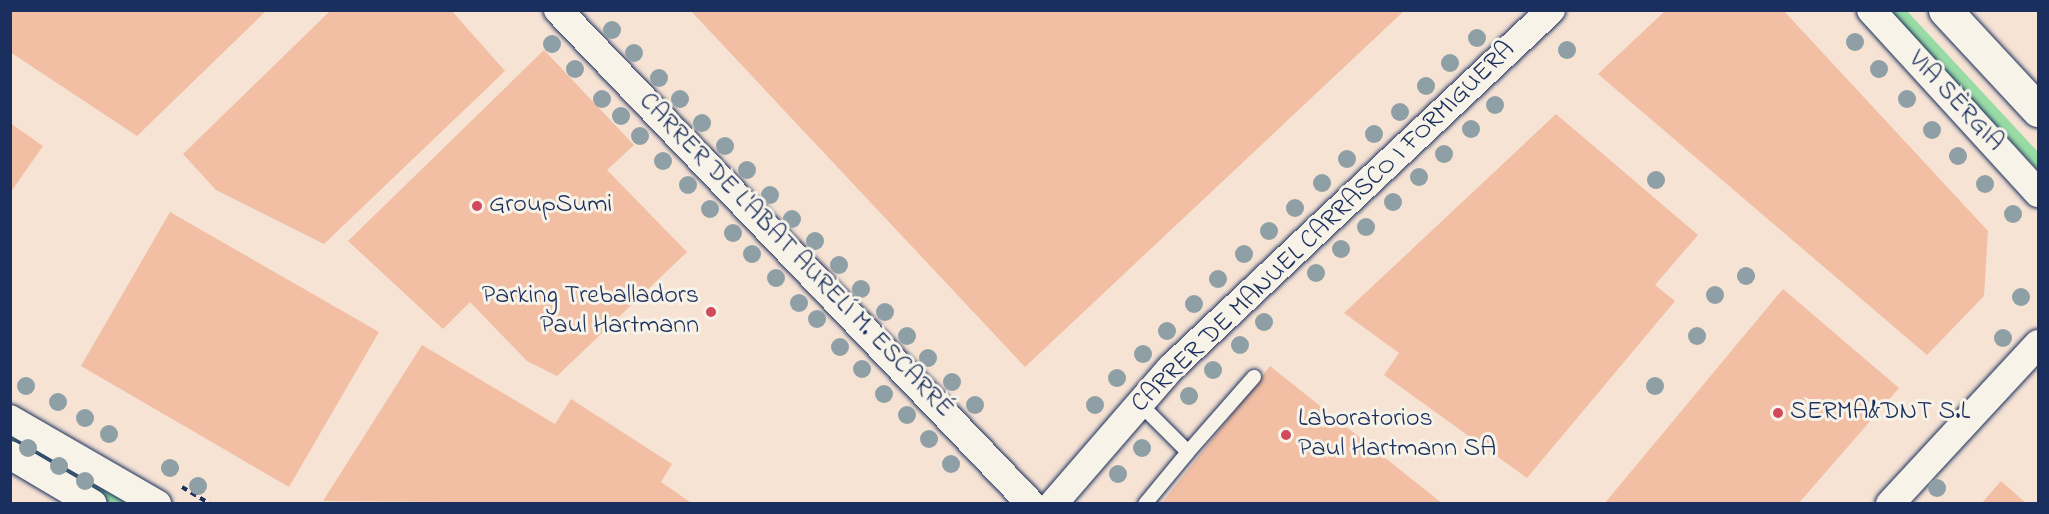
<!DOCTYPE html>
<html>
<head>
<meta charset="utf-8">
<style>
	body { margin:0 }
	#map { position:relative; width:2049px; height:514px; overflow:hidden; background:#f7f3e8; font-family:"Indie Flower",sans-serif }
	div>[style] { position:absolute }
	.built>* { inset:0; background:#f6e3d4 }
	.green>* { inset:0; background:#99dba5 }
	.building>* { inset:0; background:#f2bfa4 }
	.path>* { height:4px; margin-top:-2px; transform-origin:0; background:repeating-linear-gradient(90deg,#1b2f5e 0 6px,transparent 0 10.5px) }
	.roads { filter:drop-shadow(0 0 2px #1b2f5e) drop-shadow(0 0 2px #1b2f5e) }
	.service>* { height:14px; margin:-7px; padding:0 7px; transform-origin:7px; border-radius:7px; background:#f7f3e8 }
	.minor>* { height:28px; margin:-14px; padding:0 14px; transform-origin:14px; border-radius:14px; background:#f7f3e8 }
	.primary>* { height:33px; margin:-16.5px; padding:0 16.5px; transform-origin:16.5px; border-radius:16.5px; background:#f7f3e8 }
	.trees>* { width:18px; height:18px; margin:-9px; border-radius:50%; background:#8f9fa6 }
	.dots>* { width:16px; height:16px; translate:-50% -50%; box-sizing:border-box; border:3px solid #f7f3e8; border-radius:50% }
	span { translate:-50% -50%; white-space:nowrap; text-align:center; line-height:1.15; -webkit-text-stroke:6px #f7f3e8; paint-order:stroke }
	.street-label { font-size:26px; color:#1b2f5e }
	.poi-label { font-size:26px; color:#1b2f5e }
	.left { translate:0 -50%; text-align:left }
	.right { translate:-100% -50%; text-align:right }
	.frame { position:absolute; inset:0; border:12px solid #1b2f5e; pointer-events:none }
</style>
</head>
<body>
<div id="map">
	<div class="built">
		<i style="clip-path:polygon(11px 11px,2038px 11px,2038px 503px,11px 503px)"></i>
	</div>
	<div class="green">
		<i style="clip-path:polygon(1889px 11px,1907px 11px,2038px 152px,2038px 170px)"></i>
		<i style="clip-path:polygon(11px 430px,138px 503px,108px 503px,11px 447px)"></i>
	</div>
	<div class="building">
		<i style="clip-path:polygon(10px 10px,267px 10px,137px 136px,10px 52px)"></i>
		<i style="clip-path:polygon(331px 10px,451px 10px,505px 71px,324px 244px,216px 190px,183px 154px)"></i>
		<i style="clip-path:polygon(690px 10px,1405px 10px,1025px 367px)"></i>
		<i style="clip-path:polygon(1666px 10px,1783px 10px,1988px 231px,1984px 296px,1927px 355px,1598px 74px)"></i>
		<i style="clip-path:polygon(544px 50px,634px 145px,607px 170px,687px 252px,557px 376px,527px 361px,470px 302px,443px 329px,348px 241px)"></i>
		<i style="clip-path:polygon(1556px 114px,1698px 235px,1655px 285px,1675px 301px,1527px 478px,1384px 375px,1399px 353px,1344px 313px)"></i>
		<i style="clip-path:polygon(10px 123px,43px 146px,10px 193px)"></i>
		<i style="clip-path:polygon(170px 212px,379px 332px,289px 487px,81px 366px)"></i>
		<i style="clip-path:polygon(1783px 289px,1899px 388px,1798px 504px,1604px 504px)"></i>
		<i style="clip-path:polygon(422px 345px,555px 424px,571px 399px,672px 464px,661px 482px,693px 504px,323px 501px)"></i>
		<i style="clip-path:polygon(1270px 366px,1443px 504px,1161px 504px)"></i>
		<i style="clip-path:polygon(2001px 481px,2027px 504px,1981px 504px)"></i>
	</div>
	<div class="path">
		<i style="left:182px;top:487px;width:33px;rotate:31deg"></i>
	</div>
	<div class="roads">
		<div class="service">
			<i style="left:1139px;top:403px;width:69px;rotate:45deg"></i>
			<i style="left:1188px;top:452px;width:67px;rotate:129.6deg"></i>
			<i style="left:1188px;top:452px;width:100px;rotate:-48.7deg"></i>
		</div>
		<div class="minor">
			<i style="left:558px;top:10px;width:684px;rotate:46.24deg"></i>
			<i style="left:1871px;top:10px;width:248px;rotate:47.6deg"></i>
			<i style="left:10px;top:419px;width:170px;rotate:30deg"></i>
			<i style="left:10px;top:455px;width:96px;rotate:30.6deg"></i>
			<i style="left:1053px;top:504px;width:180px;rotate:-49.1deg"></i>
			<i style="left:1171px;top:368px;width:522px;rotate:-43.29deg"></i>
			<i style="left:1890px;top:504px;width:218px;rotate:-47.2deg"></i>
		</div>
		<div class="primary">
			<i style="left:1945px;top:10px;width:137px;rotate:47.1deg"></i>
		</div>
	</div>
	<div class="trees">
		<i style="left:612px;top:30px"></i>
		<i style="left:1477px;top:38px"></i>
		<i style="left:1855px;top:42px"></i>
		<i style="left:552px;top:44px"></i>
		<i style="left:1567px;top:50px"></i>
		<i style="left:634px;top:53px"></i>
		<i style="left:1450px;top:63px"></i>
		<i style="left:575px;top:69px"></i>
		<i style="left:1879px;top:69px"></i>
		<i style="left:659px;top:78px"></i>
		<i style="left:1426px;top:86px"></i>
		<i style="left:602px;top:99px"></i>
		<i style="left:680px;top:99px"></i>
		<i style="left:1907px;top:99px"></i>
		<i style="left:1495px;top:105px"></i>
		<i style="left:1400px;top:112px"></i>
		<i style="left:621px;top:116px"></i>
		<i style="left:702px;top:123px"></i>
		<i style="left:1471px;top:129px"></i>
		<i style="left:1932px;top:130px"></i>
		<i style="left:1374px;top:134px"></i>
		<i style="left:640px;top:136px"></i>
		<i style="left:725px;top:146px"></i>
		<i style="left:1444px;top:154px"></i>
		<i style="left:1958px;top:156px"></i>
		<i style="left:1347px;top:159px"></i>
		<i style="left:663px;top:161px"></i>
		<i style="left:747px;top:170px"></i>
		<i style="left:1419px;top:177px"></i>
		<i style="left:1656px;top:180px"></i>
		<i style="left:1322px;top:183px"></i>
		<i style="left:1985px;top:184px"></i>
		<i style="left:688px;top:185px"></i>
		<i style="left:770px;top:195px"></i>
		<i style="left:1393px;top:202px"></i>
		<i style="left:1295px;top:208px"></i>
		<i style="left:710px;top:209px"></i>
		<i style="left:2013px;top:214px"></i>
		<i style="left:792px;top:219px"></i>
		<i style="left:1366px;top:227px"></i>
		<i style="left:1269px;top:231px"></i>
		<i style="left:733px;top:233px"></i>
		<i style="left:815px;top:241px"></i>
		<i style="left:1341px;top:249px"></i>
		<i style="left:752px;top:254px"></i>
		<i style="left:1244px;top:254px"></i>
		<i style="left:839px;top:265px"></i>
		<i style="left:1316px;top:273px"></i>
		<i style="left:1746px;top:276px"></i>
		<i style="left:776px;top:278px"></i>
		<i style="left:1218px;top:279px"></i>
		<i style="left:861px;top:289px"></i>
		<i style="left:1715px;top:295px"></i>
		<i style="left:2021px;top:297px"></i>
		<i style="left:799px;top:303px"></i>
		<i style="left:1194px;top:304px"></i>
		<i style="left:885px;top:312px"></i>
		<i style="left:817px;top:319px"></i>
		<i style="left:1264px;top:322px"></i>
		<i style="left:1167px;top:331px"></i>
		<i style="left:907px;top:336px"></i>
		<i style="left:1697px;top:336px"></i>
		<i style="left:2003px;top:338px"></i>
		<i style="left:1240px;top:345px"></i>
		<i style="left:840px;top:347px"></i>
		<i style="left:1143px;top:354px"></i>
		<i style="left:928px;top:358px"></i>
		<i style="left:862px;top:369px"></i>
		<i style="left:1213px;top:370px"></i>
		<i style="left:1117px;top:378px"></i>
		<i style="left:952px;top:382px"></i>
		<i style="left:26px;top:386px"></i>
		<i style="left:1655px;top:386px"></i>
		<i style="left:884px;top:394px"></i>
		<i style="left:1189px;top:396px"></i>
		<i style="left:58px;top:402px"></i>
		<i style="left:975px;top:405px"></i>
		<i style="left:1095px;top:405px"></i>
		<i style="left:907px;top:415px"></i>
		<i style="left:85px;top:418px"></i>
		<i style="left:109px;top:434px"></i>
		<i style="left:929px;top:439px"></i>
		<i style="left:28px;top:448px"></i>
		<i style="left:1142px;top:448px"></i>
		<i style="left:951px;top:464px"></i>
		<i style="left:59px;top:466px"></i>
		<i style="left:170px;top:468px"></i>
		<i style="left:1118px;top:474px"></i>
		<i style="left:85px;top:481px"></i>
		<i style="left:198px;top:486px"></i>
		<i style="left:1937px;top:488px"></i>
	</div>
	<div class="dots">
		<i style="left:477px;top:206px;background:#d1495b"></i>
		<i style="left:711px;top:312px;background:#d1495b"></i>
		<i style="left:1778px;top:413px;background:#d1495b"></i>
		<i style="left:1286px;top:435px;background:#d1495b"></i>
	</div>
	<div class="street-label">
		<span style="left:1955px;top:102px;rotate:47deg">VIA SÈRGIA</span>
		<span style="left:1324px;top:228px;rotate:-44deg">CARRER DE MANUEL CARRASCO I FORMIGUERA</span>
		<span style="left:795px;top:256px;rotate:46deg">CARRER DE L'ABAT AURELÍ M. ESCARRÉ</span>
	</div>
	<div class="poi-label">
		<span class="left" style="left:489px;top:206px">GroupSumi</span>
		<span class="right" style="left:699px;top:312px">Parking Treballadors<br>Paul Hartmann</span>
		<span class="left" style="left:1790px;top:413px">SERMA&amp;DNT S.L</span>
		<span class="left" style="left:1298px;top:435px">Laboratorios<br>Paul Hartmann SA</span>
	</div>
	<div class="frame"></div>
</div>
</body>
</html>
